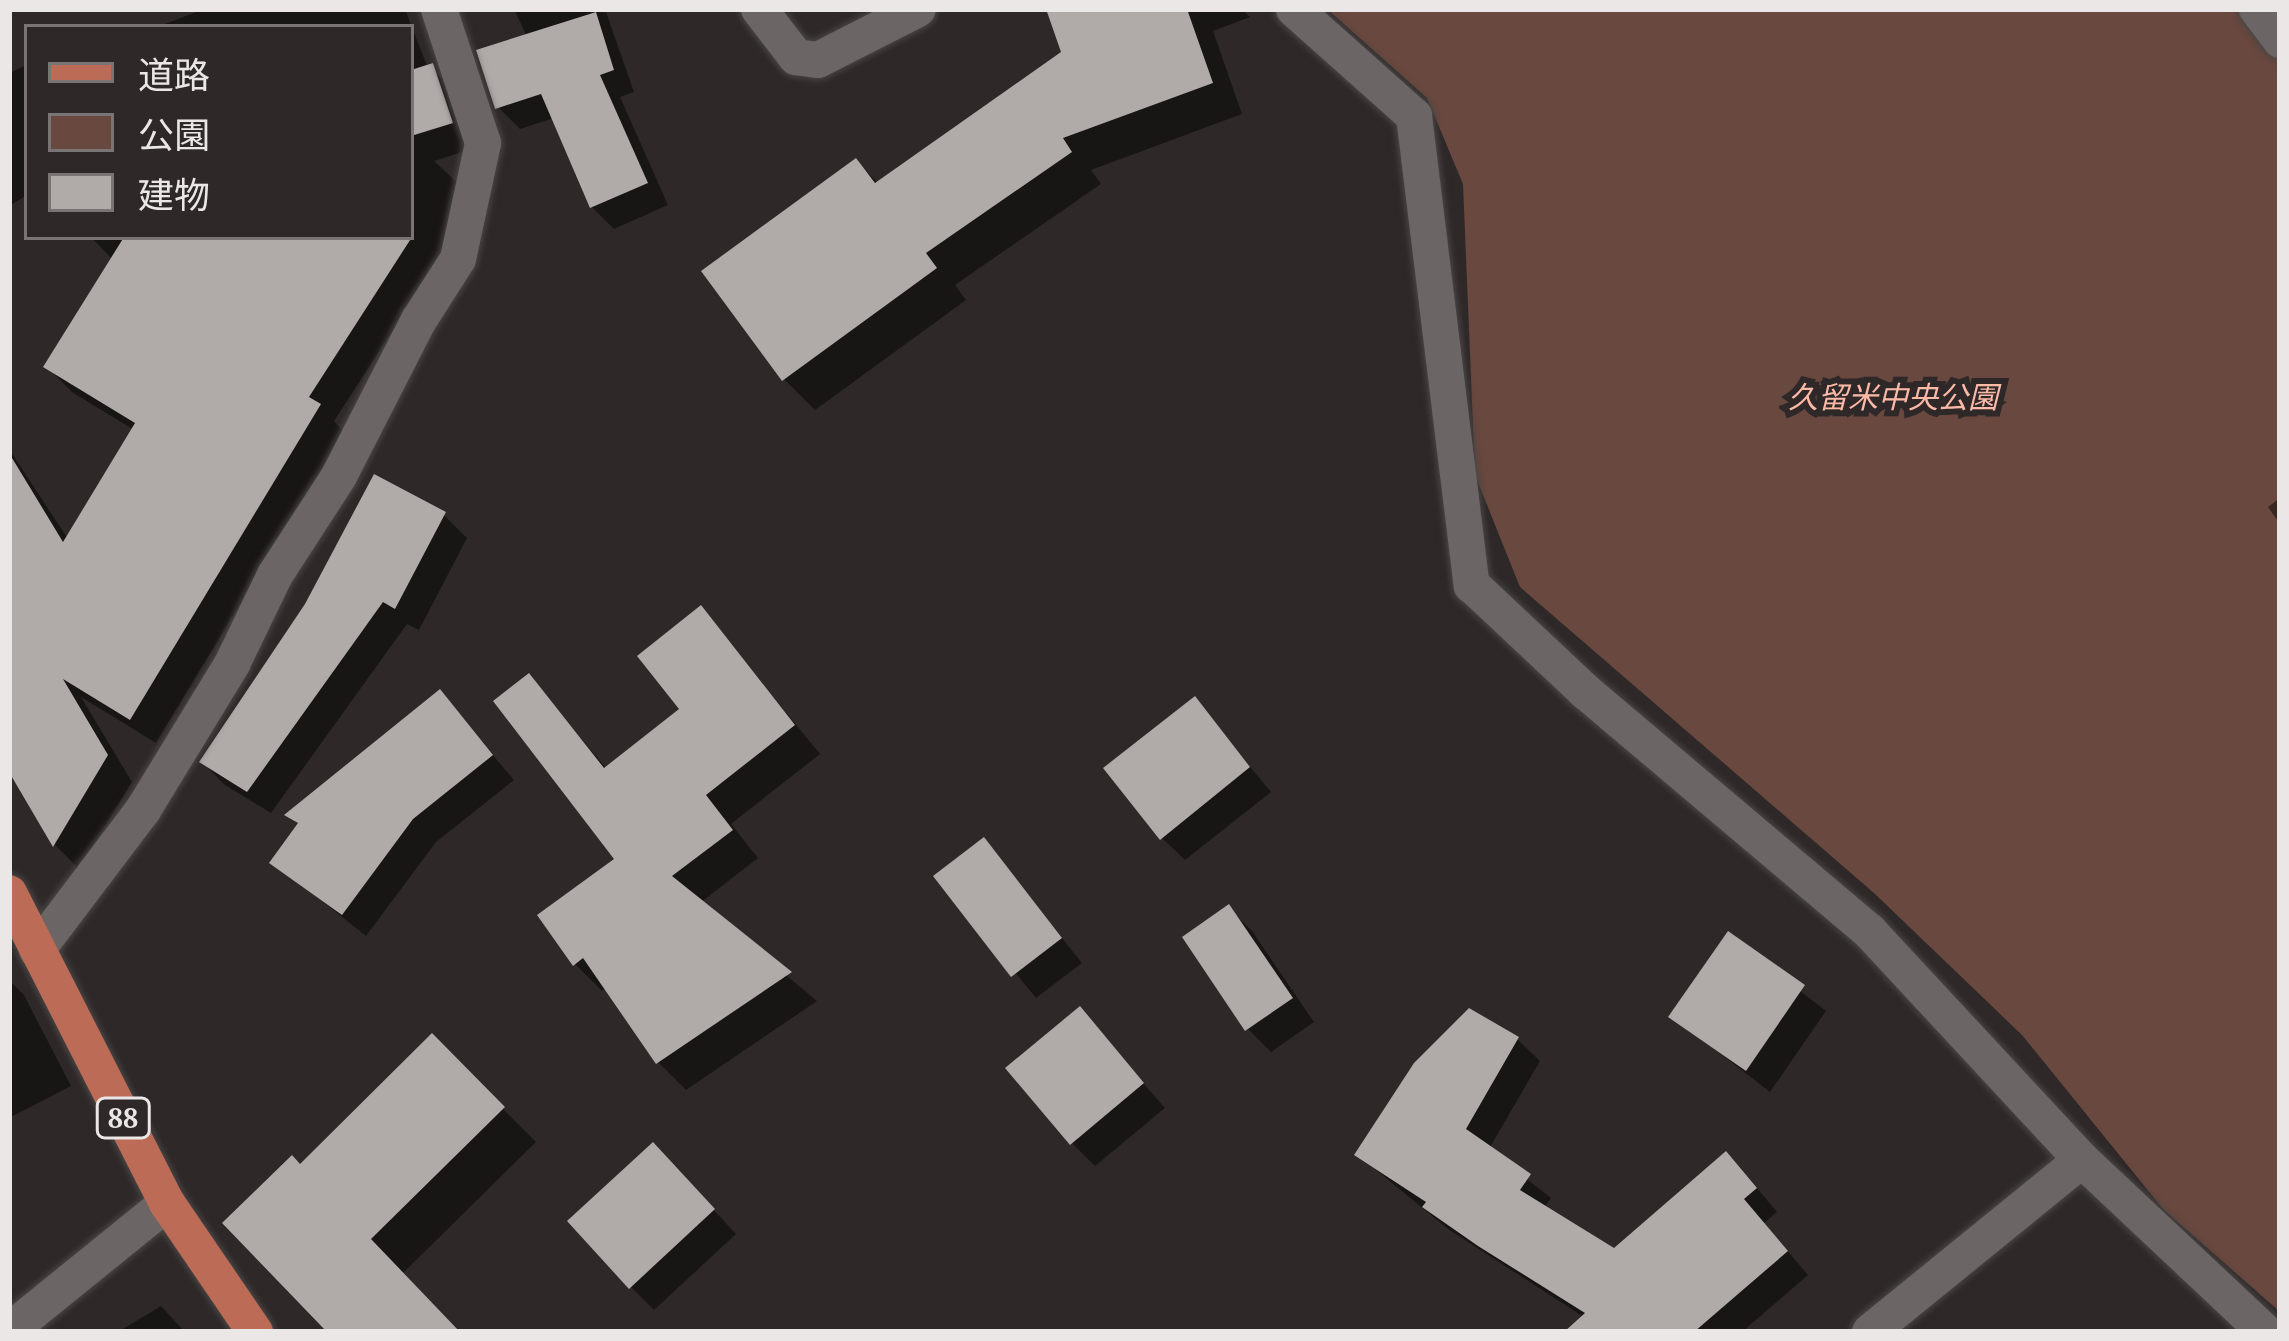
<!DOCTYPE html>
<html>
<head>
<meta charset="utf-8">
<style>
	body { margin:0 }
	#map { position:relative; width:2289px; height:1341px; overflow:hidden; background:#2e2928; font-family:"Noto Serif","Noto Sans JP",serif }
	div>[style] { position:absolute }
	.green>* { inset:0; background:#69483f }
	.shadow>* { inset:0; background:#0007 }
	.building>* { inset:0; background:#b0aba9 }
	.roads { filter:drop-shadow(0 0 3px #494544) drop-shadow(0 0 3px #494544) }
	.minor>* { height:36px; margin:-18px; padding:0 18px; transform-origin:18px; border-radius:18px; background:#6b6665 }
	.major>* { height:36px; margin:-18px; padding:0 18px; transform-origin:18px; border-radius:18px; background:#bb6b56 }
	span { translate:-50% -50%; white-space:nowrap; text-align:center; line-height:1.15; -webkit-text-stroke:12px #2e2928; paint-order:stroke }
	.shield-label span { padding:3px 9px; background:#2e2928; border:3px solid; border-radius:9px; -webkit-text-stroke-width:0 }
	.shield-label { font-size:27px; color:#eae7e6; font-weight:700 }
	.park-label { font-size:30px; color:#fdb9a7; font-style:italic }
	.frame { position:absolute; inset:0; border:12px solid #eae7e6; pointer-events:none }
	.legend { position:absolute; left:24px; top:24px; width:390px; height:216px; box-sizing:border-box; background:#2e2928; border:3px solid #797574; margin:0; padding:15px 21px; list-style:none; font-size:36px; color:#eae7e6 }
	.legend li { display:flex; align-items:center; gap:24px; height:60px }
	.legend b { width:60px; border:3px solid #797574 }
</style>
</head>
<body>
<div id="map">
	<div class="green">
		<i style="clip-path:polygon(1327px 9px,2280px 9px,2280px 1312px,2163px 1209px,2022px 1035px,1874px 893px,1520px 587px,1475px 475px,1463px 184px,1427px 98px)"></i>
	</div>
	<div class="shadow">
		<i style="clip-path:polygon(204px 9px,405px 9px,427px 66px,457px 92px,476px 148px,434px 161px,477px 201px,334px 421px,344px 432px,156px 743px,81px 697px,132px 782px,79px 869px,55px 845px,9px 763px,9px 449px,68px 539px,134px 430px,72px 392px,47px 367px,113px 260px,91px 237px,411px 237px,411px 27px,157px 27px)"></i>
		<i style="clip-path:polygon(514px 9px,605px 9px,634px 92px,620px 97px,668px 205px,614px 229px,592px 207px,554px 118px,520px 129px,498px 107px,527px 37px)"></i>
		<i style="clip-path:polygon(1049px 9px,1242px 9px,1250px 17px,1213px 31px,1242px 114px,1091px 170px,1101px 184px,955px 285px,966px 300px,815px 410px,784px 379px,856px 161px,879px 184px,1065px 53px)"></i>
		<i style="clip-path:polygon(27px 65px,27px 195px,9px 206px,9px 73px)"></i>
		<i style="clip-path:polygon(2280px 498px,2280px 524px,2268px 507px)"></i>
		<i style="clip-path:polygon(444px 515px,467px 538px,419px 630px,407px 624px,271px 813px,225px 785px,202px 762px)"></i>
		<i style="clip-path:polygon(701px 609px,820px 754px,731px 824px,758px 858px,700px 903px,817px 1001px,686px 1090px,659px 1063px,607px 987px,602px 991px,575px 964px,619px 859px,529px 677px,607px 769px,683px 710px)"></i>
		<i style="clip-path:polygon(440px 693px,514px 780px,436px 842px,366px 936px,273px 862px,300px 826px,289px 815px)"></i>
		<i style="clip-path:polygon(1195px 700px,1271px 792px,1185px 860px,1162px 838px)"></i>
		<i style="clip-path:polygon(984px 841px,1082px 963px,1036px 998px,937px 877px)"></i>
		<i style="clip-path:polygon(1229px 908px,1252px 931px,1314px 1022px,1271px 1052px,1248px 1029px)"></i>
		<i style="clip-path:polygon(1728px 935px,1826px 1011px,1770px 1092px,1672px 1016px)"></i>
		<i style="clip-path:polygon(9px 980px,24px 995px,71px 1086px,9px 1118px)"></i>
		<i style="clip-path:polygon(1079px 1010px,1165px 1108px,1095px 1166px,1072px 1143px)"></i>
		<i style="clip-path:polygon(432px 1038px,536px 1142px,402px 1274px,458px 1332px,331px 1332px,301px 1168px)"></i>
		<i style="clip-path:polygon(1517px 1039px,1540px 1061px,1489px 1149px,1551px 1198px,1544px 1208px,1614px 1252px,1748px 1177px,1777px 1212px,1764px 1223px,1808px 1275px,1742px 1332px,1574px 1332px,1590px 1321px,1448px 1229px,1358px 1155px)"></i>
		<i style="clip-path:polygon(676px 1169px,736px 1234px,654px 1310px,631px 1287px)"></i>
		<i style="clip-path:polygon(161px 1306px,185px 1332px,118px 1332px)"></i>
	</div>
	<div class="building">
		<i style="clip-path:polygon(1046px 9px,1187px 9px,1213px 83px,1063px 138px,1072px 152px,926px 253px,937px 268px,782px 381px,701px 271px,856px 158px,875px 183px,1061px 52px)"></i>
		<i style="clip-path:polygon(596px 12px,614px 70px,600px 75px,648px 183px,590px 208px,541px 94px,495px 109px,476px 50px)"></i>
		<i style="clip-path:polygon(433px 63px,453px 123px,411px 136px,411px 70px)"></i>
		<i style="clip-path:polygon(124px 237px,412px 237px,309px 397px,321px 404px,130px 720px,63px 679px,108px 755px,53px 847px,9px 772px,9px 453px,63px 542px,135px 423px,43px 367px)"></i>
		<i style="clip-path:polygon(374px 474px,446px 512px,395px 609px,383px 602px,247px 792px,199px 762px,305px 604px)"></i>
		<i style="clip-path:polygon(701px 605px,795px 725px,706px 795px,733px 830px,672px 876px,792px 972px,656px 1064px,583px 958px,573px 966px,537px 915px,614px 859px,493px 701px,529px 673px,604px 768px,679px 709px,637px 656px)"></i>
		<i style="clip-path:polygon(440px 689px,493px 755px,413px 819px,342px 915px,269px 863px,298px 823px,284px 815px)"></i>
		<i style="clip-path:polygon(1195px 696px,1250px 767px,1160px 840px,1103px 768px)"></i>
		<i style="clip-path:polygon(984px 837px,1062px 938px,1011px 977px,933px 876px)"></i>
		<i style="clip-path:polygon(1229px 904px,1293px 998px,1245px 1031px,1182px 937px)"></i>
		<i style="clip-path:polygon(1728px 931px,1805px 985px,1746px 1071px,1668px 1017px)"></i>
		<i style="clip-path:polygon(1080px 1006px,1144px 1083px,1070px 1145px,1005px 1068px)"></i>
		<i style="clip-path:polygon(1469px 1008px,1519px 1037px,1466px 1129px,1531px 1174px,1520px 1190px,1614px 1248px,1726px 1151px,1757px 1188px,1744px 1199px,1788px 1251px,1694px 1332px,1564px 1332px,1585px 1313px,1478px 1246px,1422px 1207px,1426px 1202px,1354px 1155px,1414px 1063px)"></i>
		<i style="clip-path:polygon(432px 1033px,505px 1107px,371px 1239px,460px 1332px,327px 1332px,222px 1223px,292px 1155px,300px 1164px)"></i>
		<i style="clip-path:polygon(653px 1142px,715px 1209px,629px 1289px,567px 1221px)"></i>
	</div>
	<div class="roads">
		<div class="minor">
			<i style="left:759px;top:9px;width:61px;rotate:52.4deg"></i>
			<i style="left:796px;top:57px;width:22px;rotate:8deg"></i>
			<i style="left:818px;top:60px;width:112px;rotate:-27deg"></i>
			<i style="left:1294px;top:9px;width:161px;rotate:41.7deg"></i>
			<i style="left:1414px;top:116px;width:473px;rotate:83deg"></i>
			<i style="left:1472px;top:585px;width:155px;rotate:43.2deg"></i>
			<i style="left:1585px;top:691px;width:372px;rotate:40.2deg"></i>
			<i style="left:1869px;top:931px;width:313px;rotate:47.1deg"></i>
			<i style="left:2082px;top:1160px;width:251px;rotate:43.2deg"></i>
			<i style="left:2257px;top:9px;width:39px;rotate:53deg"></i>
			<i style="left:37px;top:950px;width:176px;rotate:-52.9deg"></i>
			<i style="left:143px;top:810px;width:171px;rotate:-58.6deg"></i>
			<i style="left:232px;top:664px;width:99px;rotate:-64.2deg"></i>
			<i style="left:275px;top:575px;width:118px;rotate:-57.1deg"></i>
			<i style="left:339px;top:476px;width:175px;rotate:-62.9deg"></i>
			<i style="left:419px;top:320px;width:72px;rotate:-57.4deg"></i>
			<i style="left:458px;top:259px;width:119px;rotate:-77.8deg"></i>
			<i style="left:483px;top:143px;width:141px;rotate:-108.2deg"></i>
			<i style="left:9px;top:1331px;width:203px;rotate:-39deg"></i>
			<i style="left:1870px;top:1332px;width:273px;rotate:-39.1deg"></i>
		</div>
		<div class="major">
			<i style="left:9px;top:893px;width:348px;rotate:63deg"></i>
			<i style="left:167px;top:1203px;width:156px;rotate:55.7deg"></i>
		</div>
	</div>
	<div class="shield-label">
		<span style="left:123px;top:1118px">88</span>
	</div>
	<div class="park-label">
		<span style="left:1893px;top:397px">久留米中央公園</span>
	</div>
	<div class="frame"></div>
	<ul class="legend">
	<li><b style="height:15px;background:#bb6b56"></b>道路</li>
	<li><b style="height:33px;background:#69483f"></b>公園</li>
	<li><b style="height:33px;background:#b0aba9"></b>建物</li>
	</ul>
</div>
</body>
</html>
